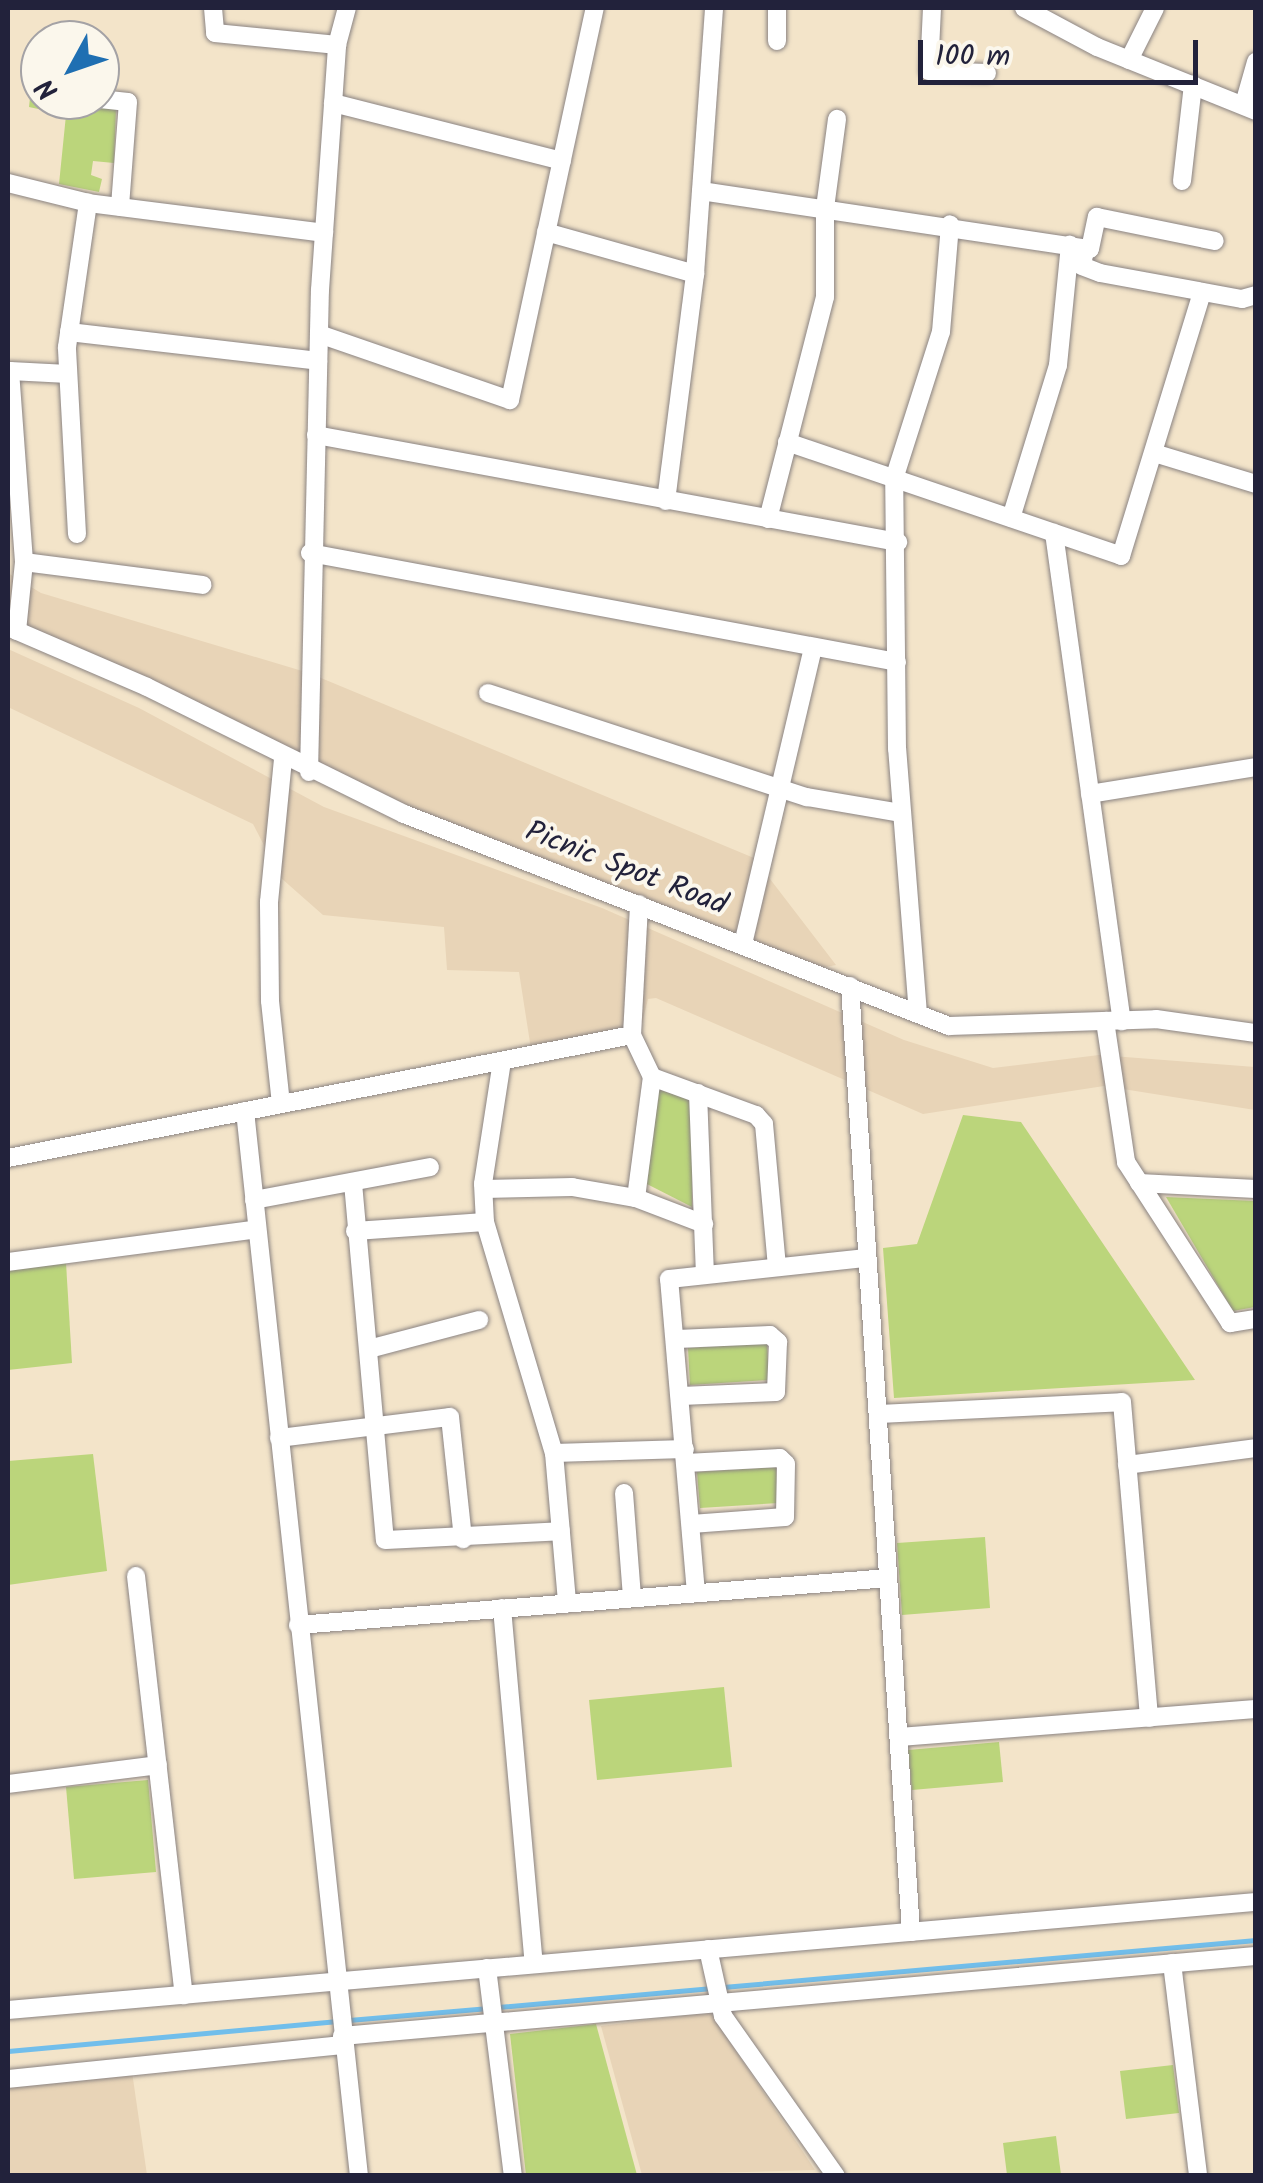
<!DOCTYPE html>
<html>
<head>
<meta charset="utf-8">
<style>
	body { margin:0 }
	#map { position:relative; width:1263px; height:2183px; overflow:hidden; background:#f3e4c9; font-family:Kalam,sans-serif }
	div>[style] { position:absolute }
	.built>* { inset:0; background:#e8d4b7 }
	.green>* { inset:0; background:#bbd57b }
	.stream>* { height:5px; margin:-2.5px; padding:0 2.5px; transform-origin:2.5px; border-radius:2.5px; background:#71beeb }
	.roads { filter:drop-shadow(0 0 2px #8a8382) drop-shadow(0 0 2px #8a8382) }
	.minor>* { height:18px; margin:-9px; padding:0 9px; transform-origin:9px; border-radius:9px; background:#fff }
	span { translate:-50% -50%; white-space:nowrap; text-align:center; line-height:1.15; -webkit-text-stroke:8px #fbf7ec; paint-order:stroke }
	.street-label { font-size:30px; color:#22223b }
	.frame { position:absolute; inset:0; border:10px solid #22223b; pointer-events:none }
	.north { position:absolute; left:20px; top:20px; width:100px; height:100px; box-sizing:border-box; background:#fbf7ec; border:2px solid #a4a2a5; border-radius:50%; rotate:230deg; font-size:28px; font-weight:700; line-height:40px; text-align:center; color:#22223b }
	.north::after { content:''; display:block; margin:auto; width:35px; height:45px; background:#1f6fb2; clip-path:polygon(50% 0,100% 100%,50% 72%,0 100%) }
	.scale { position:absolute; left:918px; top:40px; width:280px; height:45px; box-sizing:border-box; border:5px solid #22223b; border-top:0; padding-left:12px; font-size:30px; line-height:35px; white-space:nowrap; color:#22223b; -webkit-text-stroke:8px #fbf7ec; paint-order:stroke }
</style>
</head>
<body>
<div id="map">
	<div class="built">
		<i style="clip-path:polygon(8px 573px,41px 593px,309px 673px,754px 858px,836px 965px,821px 968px,348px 786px,8px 623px)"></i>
		<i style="clip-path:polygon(8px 649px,139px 708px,324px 807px,602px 908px,904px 1040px,993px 1068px,1099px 1055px,1255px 1067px,1255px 1110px,1104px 1086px,923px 1114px,656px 998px,648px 999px,639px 1036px,533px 1062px,519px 972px,447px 970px,444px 927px,323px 915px,281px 878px,253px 824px,8px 707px)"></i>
		<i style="clip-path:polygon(710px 2012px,815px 2170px,642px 2175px,601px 2026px)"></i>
		<i style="clip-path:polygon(131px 2065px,147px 2175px,8px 2176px,8px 2077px)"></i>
	</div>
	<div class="green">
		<i style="clip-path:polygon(33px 69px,40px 72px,40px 100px,116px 108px,114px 163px,93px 161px,91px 175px,102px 179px,99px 192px,59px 184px,66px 115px,29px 107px)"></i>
		<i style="clip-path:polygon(657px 1089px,692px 1100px,692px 1207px,643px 1182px)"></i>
		<i style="clip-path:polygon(963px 1115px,1021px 1122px,1195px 1380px,894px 1398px,883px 1248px,917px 1244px)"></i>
		<i style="clip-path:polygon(1166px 1197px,1255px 1201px,1255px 1307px,1233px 1311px)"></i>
		<i style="clip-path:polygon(66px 1263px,72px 1363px,8px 1370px,8px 1270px)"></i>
		<i style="clip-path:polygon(767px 1343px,769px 1380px,690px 1385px,688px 1348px)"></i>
		<i style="clip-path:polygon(93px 1454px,107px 1571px,8px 1585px,8px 1461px)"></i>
		<i style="clip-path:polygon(776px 1467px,779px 1503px,700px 1508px,697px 1472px)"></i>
		<i style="clip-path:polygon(985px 1537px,990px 1608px,902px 1615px,897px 1543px)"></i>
		<i style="clip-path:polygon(724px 1687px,732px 1767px,597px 1780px,589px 1700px)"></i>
		<i style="clip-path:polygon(999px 1742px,1003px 1782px,912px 1790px,908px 1750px)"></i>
		<i style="clip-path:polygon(148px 1780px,156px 1872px,74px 1879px,66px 1787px)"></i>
		<i style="clip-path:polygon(596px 2024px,637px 2175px,526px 2175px,510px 2034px)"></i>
		<i style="clip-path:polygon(1173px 2065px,1179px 2113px,1126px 2119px,1120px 2071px)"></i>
		<i style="clip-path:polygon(1056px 2136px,1061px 2175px,1007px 2175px,1003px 2143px)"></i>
	</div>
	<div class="stream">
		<i style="left:723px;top:1987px;width:535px;rotate:-5.04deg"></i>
		<i style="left:498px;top:2007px;width:215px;rotate:-5.1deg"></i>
		<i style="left:349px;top:2020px;width:140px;rotate:-4.9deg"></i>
		<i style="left:8px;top:2051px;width:331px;rotate:-5.2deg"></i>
	</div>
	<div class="roads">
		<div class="minor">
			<i style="left:213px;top:8px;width:25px;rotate:85deg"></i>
			<i style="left:215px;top:33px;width:123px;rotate:5.6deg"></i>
			<i style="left:932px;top:8px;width:63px;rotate:92.7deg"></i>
			<i style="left:929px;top:71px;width:58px;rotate:2deg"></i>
			<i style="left:1024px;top:8px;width:83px;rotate:28.1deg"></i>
			<i style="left:1097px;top:47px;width:171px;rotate:21.9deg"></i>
			<i style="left:777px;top:41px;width:33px;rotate:-90deg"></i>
			<i style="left:1129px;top:60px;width:58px;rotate:-63.4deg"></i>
			<i style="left:100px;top:99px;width:28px;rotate:6deg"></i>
			<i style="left:128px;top:102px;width:105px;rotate:94.4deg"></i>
			<i style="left:333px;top:103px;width:236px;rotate:14.2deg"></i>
			<i style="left:1244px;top:104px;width:44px;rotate:-74.1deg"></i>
			<i style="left:1182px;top:181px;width:97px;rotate:-83.5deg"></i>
			<i style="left:8px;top:183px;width:82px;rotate:14deg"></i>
			<i style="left:88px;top:203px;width:238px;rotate:7.2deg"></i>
			<i style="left:701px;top:191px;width:393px;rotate:8.5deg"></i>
			<i style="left:1090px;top:249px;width:33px;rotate:-78deg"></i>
			<i style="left:1097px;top:217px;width:120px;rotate:11.5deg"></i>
			<i style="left:546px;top:232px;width:155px;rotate:15.7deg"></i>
			<i style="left:1085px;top:248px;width:18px;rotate:99deg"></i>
			<i style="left:1082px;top:266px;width:19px;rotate:21deg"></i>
			<i style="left:1100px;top:273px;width:144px;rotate:10.4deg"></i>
			<i style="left:1242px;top:299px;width:15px;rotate:-16deg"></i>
			<i style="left:69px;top:332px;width:251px;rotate:6.6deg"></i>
			<i style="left:319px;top:334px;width:202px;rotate:19.1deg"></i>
			<i style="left:510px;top:400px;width:401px;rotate:-77.8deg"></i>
			<i style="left:68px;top:374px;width:58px;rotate:-177deg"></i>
			<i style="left:10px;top:371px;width:192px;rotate:85.8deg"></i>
			<i style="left:24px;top:562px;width:180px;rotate:7.3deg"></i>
			<i style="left:316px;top:435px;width:592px;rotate:10.42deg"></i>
			<i style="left:787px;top:442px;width:353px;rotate:18.8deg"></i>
			<i style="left:1121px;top:556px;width:276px;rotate:-72.9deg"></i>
			<i style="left:1154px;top:453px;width:107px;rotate:16.9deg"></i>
			<i style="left:666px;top:501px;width:229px;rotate:-82.7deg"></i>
			<i style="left:695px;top:274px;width:267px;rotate:-85.9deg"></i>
			<i style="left:1011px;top:518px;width:160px;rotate:-72.9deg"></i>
			<i style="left:1058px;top:365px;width:121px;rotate:-84.3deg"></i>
			<i style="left:768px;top:519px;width:229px;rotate:-75.6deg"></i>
			<i style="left:825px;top:297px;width:89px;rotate:-90deg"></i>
			<i style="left:825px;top:208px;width:90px;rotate:-82.3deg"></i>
			<i style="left:1054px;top:533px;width:493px;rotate:82.1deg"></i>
			<i style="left:77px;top:534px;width:187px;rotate:-93.1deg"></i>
			<i style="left:67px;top:347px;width:146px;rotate:-81.7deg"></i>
			<i style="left:310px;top:553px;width:597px;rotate:10.52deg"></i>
			<i style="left:8px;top:627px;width:151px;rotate:23.3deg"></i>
			<i style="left:147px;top:687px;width:287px;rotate:26.3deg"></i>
			<i style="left:404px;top:814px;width:585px;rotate:21.26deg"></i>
			<i style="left:949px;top:1026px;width:207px;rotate:-1.9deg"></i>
			<i style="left:1156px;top:1019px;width:101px;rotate:8deg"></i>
			<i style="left:17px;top:631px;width:69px;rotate:-84.2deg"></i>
			<i style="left:488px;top:693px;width:336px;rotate:18.1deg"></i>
			<i style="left:807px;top:797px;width:96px;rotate:9.6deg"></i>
			<i style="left:309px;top:772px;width:482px;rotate:-88.7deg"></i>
			<i style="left:320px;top:290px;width:246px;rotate:-86deg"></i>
			<i style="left:337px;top:45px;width:38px;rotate:-75deg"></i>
			<i style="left:1090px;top:794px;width:168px;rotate:-9.2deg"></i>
			<i style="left:743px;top:944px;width:305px;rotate:-76.7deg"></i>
			<i style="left:850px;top:986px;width:948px;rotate:86.31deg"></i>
			<i style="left:918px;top:1014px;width:266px;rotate:-94.5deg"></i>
			<i style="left:897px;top:749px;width:270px;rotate:-90.6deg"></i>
			<i style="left:894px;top:479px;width:154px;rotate:-72.3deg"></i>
			<i style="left:941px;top:332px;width:108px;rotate:-85.2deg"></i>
			<i style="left:1105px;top:1021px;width:143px;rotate:81.5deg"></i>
			<i style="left:1126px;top:1162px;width:192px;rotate:57.1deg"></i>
			<i style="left:1230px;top:1323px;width:26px;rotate:-9deg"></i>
			<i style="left:632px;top:1035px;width:47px;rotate:64.5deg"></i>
			<i style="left:652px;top:1077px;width:111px;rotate:20.1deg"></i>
			<i style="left:756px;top:1115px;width:12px;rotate:48deg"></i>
			<i style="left:764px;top:1124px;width:143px;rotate:84.8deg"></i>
			<i style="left:502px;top:1061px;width:124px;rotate:98.8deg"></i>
			<i style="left:483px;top:1184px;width:38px;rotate:87deg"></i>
			<i style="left:485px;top:1222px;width:241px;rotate:73.4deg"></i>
			<i style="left:554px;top:1453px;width:151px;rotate:85deg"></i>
			<i style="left:698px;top:1093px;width:179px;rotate:87.8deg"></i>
			<i style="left:281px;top:1104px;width:104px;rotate:-96.1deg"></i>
			<i style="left:270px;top:1001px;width:99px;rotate:-90.6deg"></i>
			<i style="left:269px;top:902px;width:145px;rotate:-84.4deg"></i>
			<i style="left:245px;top:1111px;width:1071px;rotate:83.89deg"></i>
			<i style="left:8px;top:1158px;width:636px;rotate:-11.15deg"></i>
			<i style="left:632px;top:1035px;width:131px;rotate:-86.9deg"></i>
			<i style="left:353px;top:1183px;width:358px;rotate:84.9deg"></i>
			<i style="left:385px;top:1540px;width:176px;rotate:-2.9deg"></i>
			<i style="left:1139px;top:1183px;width:117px;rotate:2.9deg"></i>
			<i style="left:484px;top:1189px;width:88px;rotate:-1.3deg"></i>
			<i style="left:572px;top:1187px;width:65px;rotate:9.8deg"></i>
			<i style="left:636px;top:1198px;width:73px;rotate:20.9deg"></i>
			<i style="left:636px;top:1198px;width:122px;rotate:-82.5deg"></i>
			<i style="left:254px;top:1200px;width:179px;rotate:-10.6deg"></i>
			<i style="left:355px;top:1231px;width:130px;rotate:-4deg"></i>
			<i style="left:8px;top:1262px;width:251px;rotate:-7.5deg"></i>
			<i style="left:677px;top:1339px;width:93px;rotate:-2.5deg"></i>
			<i style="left:770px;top:1335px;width:11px;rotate:41deg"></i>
			<i style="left:778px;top:1342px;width:50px;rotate:92.3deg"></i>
			<i style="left:776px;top:1392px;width:95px;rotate:177.6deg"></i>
			<i style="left:369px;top:1349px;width:114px;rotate:-14.8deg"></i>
			<i style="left:878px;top:1414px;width:244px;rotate:-2.8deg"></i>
			<i style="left:1122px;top:1402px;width:317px;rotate:85.1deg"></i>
			<i style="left:279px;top:1438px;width:172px;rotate:-7deg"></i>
			<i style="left:450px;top:1417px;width:123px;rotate:83.9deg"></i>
			<i style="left:554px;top:1453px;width:131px;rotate:-1.7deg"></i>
			<i style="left:686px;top:1463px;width:94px;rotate:-3deg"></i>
			<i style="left:780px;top:1458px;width:8px;rotate:45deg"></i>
			<i style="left:786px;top:1464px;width:53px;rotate:91.1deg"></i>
			<i style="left:785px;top:1517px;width:94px;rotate:175.7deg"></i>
			<i style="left:1127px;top:1465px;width:130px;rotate:-7.5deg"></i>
			<i style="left:624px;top:1493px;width:105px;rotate:85.6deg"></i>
			<i style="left:136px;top:1576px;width:422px;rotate:83.5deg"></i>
			<i style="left:696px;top:1593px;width:315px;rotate:-94.9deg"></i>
			<i style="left:669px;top:1279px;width:199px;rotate:-6.1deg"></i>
			<i style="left:502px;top:1608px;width:357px;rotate:84.9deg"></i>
			<i style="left:298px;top:1625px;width:592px;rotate:-4.55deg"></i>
			<i style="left:899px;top:1737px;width:358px;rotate:-4.5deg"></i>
			<i style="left:8px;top:1784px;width:151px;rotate:-7.2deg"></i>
			<i style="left:708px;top:1949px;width:69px;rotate:77.4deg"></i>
			<i style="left:723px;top:2016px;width:196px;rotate:54.8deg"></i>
			<i style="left:1172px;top:1963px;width:215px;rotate:83deg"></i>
			<i style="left:487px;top:1968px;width:210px;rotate:82.9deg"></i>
			<i style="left:8px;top:2010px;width:1253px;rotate:-4.95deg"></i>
			<i style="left:342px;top:2036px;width:917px;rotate:-5deg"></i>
			<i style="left:8px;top:2079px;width:337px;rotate:-5.8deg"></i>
		</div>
	</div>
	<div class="street-label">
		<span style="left:626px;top:869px;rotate:21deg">Picnic Spot Road</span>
	</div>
	<div class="frame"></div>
	<div class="north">N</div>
	<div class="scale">100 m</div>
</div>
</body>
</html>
